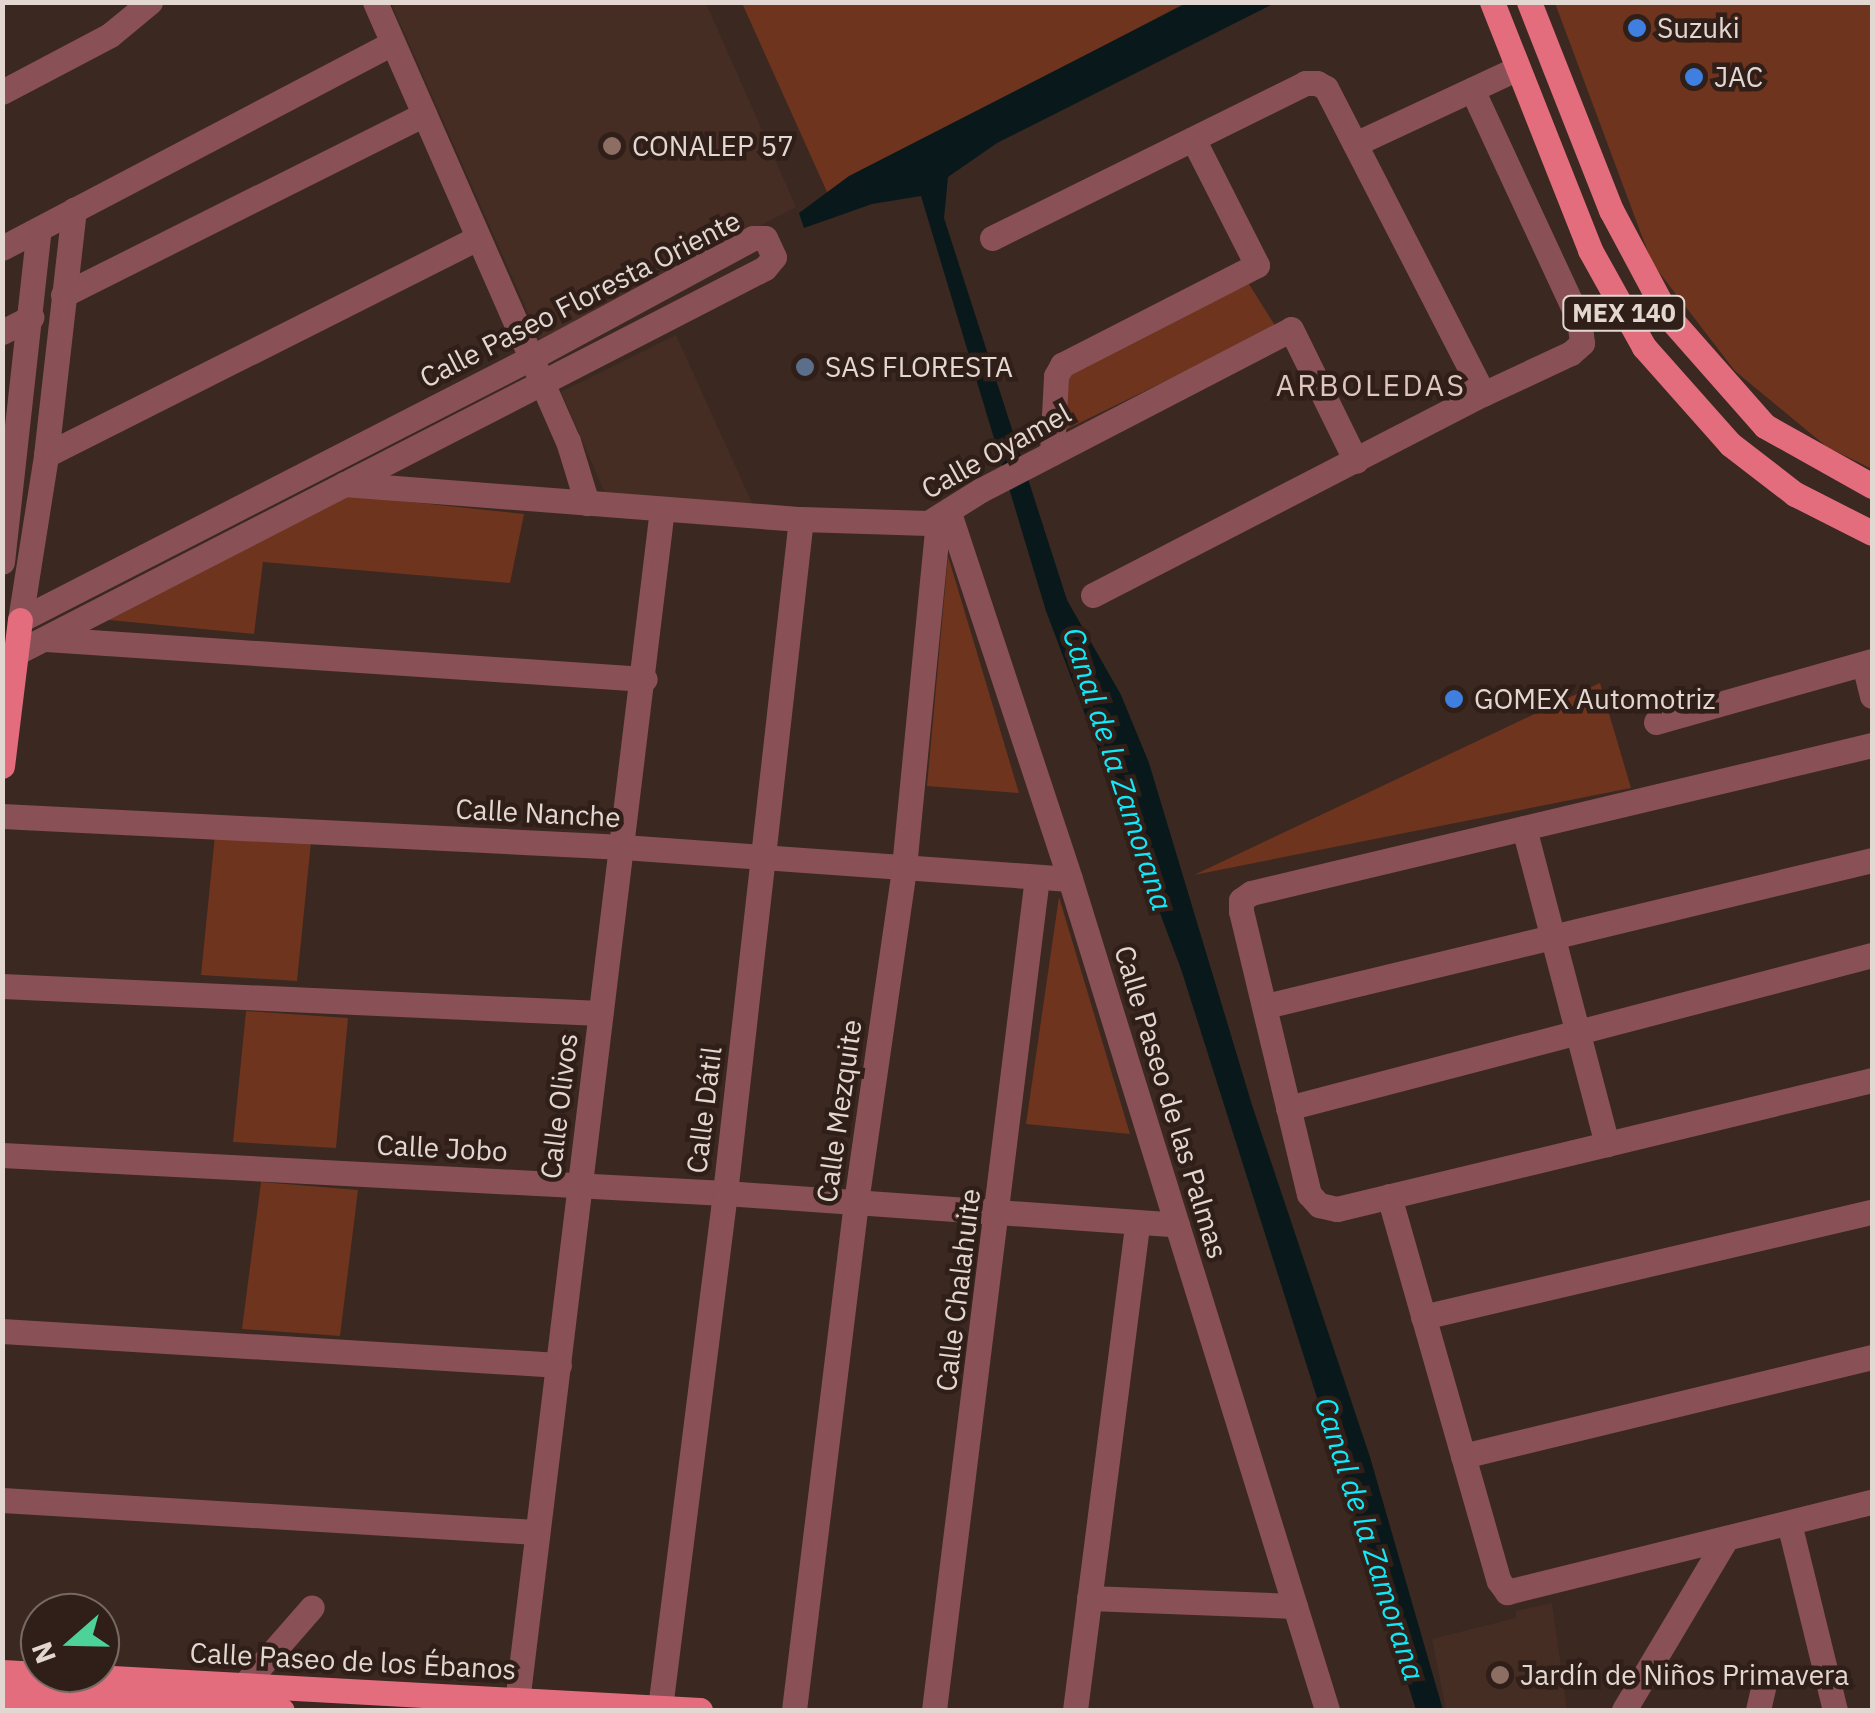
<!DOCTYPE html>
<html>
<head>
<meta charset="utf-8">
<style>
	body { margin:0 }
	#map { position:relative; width:1875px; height:1713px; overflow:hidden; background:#3a2821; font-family:"IBM Plex Sans",sans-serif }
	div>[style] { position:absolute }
	.built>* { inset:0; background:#462d24 }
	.green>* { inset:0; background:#6e341e }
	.water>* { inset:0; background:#09191b }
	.minor>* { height:25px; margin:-12.5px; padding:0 12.5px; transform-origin:12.5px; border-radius:12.5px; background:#895056 }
	.major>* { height:25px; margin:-12.5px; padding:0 12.5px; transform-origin:12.5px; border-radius:12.5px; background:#e36d7d }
	.dots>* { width:28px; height:28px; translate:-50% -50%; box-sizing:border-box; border:5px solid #301e18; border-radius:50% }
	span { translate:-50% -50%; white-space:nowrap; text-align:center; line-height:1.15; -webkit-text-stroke:9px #301e18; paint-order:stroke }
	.shield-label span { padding:2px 8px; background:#301e18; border:2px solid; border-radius:8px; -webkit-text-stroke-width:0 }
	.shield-label { font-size:25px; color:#e3d7d2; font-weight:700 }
	.poi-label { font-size:28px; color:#e3d7d2 }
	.left { translate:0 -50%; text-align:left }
	.street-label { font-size:28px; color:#e3d7d2 }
	.neighbourhood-label { font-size:30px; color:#dec5bd; letter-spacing:2.5px }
	.water-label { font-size:30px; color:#11e9f8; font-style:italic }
	.frame { position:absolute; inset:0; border:5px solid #e3d7d2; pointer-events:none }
	.north { position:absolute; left:20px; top:1593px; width:100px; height:100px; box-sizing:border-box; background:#301e18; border:2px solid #786862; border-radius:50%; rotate:250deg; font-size:28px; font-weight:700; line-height:40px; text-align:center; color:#e3d7d2 }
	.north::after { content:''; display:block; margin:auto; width:35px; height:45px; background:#4dd39a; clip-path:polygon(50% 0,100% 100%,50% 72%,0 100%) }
</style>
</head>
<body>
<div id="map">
	<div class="built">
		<i style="clip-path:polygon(391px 3px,706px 3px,796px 207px,540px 340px)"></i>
		<i style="clip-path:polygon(676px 335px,753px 505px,607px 498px,561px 392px)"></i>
		<i style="clip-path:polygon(1552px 1603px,1567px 1710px,1446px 1710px,1432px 1639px,1516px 1618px,1516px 1611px)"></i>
	</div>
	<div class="green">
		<i style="clip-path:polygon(742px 3px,1185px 3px,827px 192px)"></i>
		<i style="clip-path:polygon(1555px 3px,1872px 3px,1872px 469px,1827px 447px,1735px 371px,1652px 263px)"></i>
		<i style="clip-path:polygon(1249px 284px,1276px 327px,1065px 430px,1069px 368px)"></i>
		<i style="clip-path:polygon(344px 495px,524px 514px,510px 583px,263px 562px,254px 634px,99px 619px)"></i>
		<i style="clip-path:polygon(948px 556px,1019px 793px,927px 786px)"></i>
		<i style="clip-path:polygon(1600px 683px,1631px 788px,1194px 875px)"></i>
		<i style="clip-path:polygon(215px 835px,311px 842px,297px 981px,201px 975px)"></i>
		<i style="clip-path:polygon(1059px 897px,1130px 1134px,1026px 1124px)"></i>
		<i style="clip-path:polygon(246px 1011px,348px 1018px,336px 1148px,233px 1142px)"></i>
		<i style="clip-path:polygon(261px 1182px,358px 1190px,340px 1336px,242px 1329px)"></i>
	</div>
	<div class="water">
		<i style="clip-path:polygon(1187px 3px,1275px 3px,997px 143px,948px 177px,944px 218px,1067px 600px,1121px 695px,1149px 763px,1252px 1105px,1370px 1457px,1443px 1710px,1416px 1710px,1181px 969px,1046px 611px,921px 196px,872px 204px,804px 228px,799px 213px,849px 176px)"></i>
	</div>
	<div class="minor">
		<i style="left:375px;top:2px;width:480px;rotate:66.3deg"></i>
		<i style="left:568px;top:441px;width:65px;rotate:73deg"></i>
		<i style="left:2px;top:92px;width:122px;rotate:-27.8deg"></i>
		<i style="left:110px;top:35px;width:52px;rotate:-39.5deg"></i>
		<i style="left:1355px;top:144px;width:178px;rotate:-25deg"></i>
		<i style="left:992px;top:238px;width:349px;rotate:-26.3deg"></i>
		<i style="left:1305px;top:83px;width:12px"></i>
		<i style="left:1317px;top:83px;width:10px;rotate:29deg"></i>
		<i style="left:1326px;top:88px;width:344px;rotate:62.8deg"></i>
		<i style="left:2px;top:248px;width:441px;rotate:-27.7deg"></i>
		<i style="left:63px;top:295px;width:404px;rotate:-26.6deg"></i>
		<i style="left:2px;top:332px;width:33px;rotate:-27deg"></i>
		<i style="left:1052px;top:453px;width:77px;rotate:-87deg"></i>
		<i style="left:1056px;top:376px;width:13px;rotate:-61deg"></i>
		<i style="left:1062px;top:365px;width:219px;rotate:-27.1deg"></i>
		<i style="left:1257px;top:265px;width:141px;rotate:-116.9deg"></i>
		<i style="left:46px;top:455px;width:483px;rotate:-26.7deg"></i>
		<i style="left:344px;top:484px;width:458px;rotate:4.4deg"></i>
		<i style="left:801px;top:519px;width:127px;rotate:1.8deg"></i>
		<i style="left:928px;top:523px;width:62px;rotate:-31.9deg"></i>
		<i style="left:981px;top:490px;width:349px;rotate:-27.4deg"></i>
		<i style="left:1291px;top:329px;width:147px;rotate:63.8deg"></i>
		<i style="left:949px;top:513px;width:385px;rotate:71.7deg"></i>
		<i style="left:1070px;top:879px;width:870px;rotate:72.81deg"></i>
		<i style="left:2px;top:562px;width:335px;rotate:-83.7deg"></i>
		<i style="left:1093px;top:595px;width:439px;rotate:-27.3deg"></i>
		<i style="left:1483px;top:394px;width:97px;rotate:-25deg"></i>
		<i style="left:1571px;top:353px;width:15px;rotate:-42deg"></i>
		<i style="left:1582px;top:343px;width:23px;rotate:-97deg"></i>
		<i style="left:1579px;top:320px;width:254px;rotate:-114.9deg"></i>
		<i style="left:20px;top:620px;width:167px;rotate:-81deg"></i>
		<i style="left:46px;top:455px;width:247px;rotate:-83.5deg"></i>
		<i style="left:46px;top:639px;width:600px;rotate:3.82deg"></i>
		<i style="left:14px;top:654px;width:844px;rotate:-27.2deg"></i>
		<i style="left:765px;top:268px;width:14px;rotate:-51deg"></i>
		<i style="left:774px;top:257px;width:21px;rotate:-115deg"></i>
		<i style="left:765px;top:238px;width:12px;rotate:180deg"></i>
		<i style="left:753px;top:238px;width:252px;rotate:151.6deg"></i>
		<i style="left:531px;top:358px;width:574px;rotate:152.85deg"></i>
		<i style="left:1864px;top:664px;width:33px;rotate:76deg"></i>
		<i style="left:1656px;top:722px;width:224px;rotate:-15.8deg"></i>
		<i style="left:1872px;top:745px;width:638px;rotate:166.6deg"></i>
		<i style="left:1251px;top:893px;width:12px;rotate:145deg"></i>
		<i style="left:1241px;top:900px;width:11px;rotate:90deg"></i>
		<i style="left:1241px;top:911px;width:291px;rotate:76.5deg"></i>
		<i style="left:1309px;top:1194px;width:15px;rotate:48deg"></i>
		<i style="left:1319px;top:1205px;width:18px;rotate:13deg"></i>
		<i style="left:1337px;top:1209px;width:550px;rotate:-13.56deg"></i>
		<i style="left:2px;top:816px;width:622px;rotate:2.86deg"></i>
		<i style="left:623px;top:847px;width:448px;rotate:4.1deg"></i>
		<i style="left:1524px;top:828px;width:327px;rotate:75.3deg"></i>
		<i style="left:2px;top:986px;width:599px;rotate:2.59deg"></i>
		<i style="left:1266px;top:1006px;width:623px;rotate:-13.55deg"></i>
		<i style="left:1288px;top:1108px;width:604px;rotate:-14.68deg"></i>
		<i style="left:2px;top:1155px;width:724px;rotate:3.01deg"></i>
		<i style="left:725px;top:1193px;width:453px;rotate:4deg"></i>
		<i style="left:1389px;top:1196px;width:400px;rotate:74.1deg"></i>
		<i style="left:1499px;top:1581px;width:14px;rotate:54deg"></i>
		<i style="left:1507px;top:1592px;width:376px;rotate:-13.9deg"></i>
		<i style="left:1423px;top:1317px;width:461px;rotate:-13.2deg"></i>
		<i style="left:2px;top:1331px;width:558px;rotate:3.49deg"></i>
		<i style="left:1463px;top:1456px;width:421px;rotate:-13.6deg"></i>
		<i style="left:2px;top:1500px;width:535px;rotate:3.43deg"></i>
		<i style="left:1789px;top:1523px;width:193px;rotate:76.2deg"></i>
		<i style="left:1089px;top:1598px;width:206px;rotate:2.2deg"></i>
		<i style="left:244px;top:1685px;width:103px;rotate:-48.9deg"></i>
		<i style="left:660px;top:1708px;width:519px;rotate:-82.81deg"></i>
		<i style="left:725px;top:1193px;width:678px;rotate:-83.57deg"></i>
		<i style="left:516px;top:1710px;width:1210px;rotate:-83.07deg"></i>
		<i style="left:794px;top:1710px;width:512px;rotate:-83.04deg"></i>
		<i style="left:856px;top:1202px;width:338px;rotate:-81.8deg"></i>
		<i style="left:904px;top:867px;width:350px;rotate:-84.4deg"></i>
		<i style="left:934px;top:1710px;width:839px;rotate:-82.95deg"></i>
		<i style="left:1075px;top:1710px;width:491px;rotate:-82.7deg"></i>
		<i style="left:1624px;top:1710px;width:199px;rotate:-59.2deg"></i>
		<i style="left:1758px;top:1710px;width:23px;rotate:-77deg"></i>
	</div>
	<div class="major">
		<i style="left:1492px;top:2px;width:267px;rotate:68.4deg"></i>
		<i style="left:1590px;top:250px;width:111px;rotate:60.9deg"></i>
		<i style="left:1644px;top:347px;width:130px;rotate:48.4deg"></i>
		<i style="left:1730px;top:444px;width:82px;rotate:37.6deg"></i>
		<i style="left:1795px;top:494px;width:86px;rotate:26.9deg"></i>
		<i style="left:1529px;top:2px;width:224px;rotate:68.5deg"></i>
		<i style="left:1611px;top:210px;width:119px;rotate:61.9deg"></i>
		<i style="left:1667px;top:315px;width:148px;rotate:48.6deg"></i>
		<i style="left:1765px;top:426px;width:123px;rotate:29.3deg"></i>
		<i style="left:2px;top:766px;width:147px;rotate:-83deg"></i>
		<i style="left:2px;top:1672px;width:699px;rotate:3.12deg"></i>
		<i style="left:2px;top:1695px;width:280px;rotate:3.1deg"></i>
	</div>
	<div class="dots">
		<i style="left:1637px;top:28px;background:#3f7fe0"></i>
		<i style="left:1694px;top:77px;background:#3f7fe0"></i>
		<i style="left:612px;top:146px;background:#8d6e63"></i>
		<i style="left:805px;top:367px;background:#5c6f8a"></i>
		<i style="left:1454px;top:699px;background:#3f7fe0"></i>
		<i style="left:1500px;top:1675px;background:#8d6e63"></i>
	</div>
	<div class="shield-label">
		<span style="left:1624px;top:313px">MEX 140</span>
	</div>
	<div class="poi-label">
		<span class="left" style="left:1657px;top:28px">Suzuki</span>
		<span class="left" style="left:1714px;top:77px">JAC</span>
		<span class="left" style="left:632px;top:146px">CONALEP 57</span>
		<span class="left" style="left:825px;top:367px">SAS FLORESTA</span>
		<span class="left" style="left:1474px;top:699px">GOMEX Automotriz</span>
		<span class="left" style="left:1520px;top:1675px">Jardín de Niños Primavera</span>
	</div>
	<div class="street-label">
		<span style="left:580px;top:299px;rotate:-27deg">Calle Paseo Floresta Oriente</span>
		<span style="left:996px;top:451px;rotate:-29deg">Calle Oyamel</span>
		<span style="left:538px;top:813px;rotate:3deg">Calle Nanche</span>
		<span style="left:1171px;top:1102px;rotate:73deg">Calle Paseo de las Palmas</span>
		<span style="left:559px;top:1106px;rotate:-83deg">Calle Olivos</span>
		<span style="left:704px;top:1110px;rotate:-83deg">Calle Dátil</span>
		<span style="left:839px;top:1111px;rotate:-82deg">Calle Mezquite</span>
		<span style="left:442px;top:1148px;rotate:3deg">Calle Jobo</span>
		<span style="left:958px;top:1290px;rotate:-83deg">Calle Chalahuite</span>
		<span style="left:353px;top:1661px;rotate:3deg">Calle Paseo de los Ébanos</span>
	</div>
	<div class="neighbourhood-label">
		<span style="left:1371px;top:385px">ARBOLEDAS</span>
	</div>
	<div class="water-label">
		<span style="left:1118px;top:769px;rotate:72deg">Canal de la Zamorana</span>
		<span style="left:1370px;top:1539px;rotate:72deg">Canal de la Zamorana</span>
	</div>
	<div class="frame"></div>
	<div class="north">N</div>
</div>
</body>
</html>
